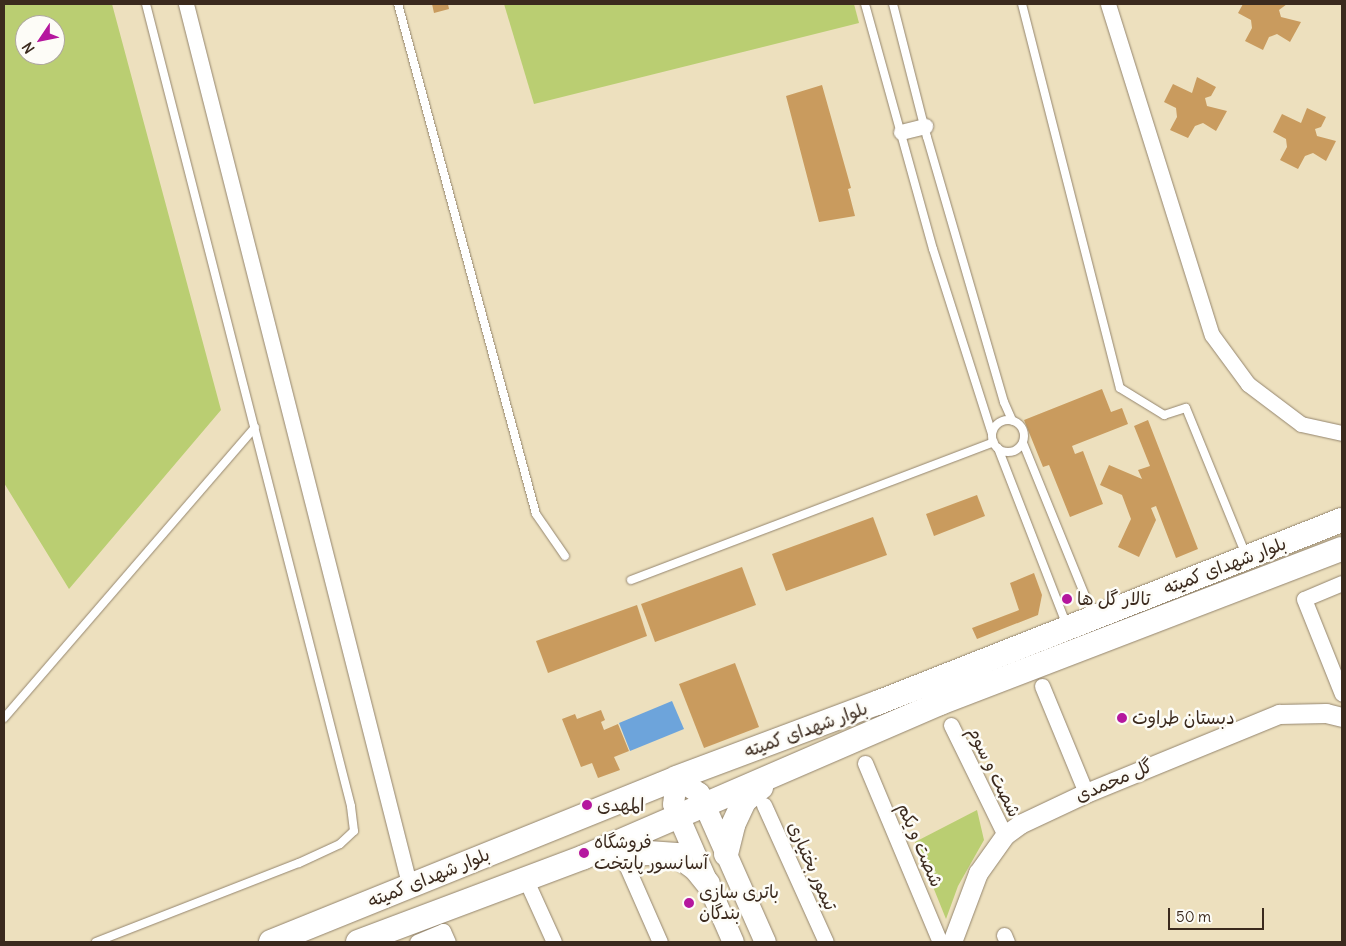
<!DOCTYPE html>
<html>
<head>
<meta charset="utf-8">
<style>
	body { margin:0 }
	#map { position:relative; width:1346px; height:946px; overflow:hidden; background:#ede0be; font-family:Delius,"Playpen Sans Arabic",sans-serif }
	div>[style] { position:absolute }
	.green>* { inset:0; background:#bace72 }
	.water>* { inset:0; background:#6da4db }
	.building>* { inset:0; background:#c99b5e }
	.roads { filter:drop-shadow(0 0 1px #94856e) drop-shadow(0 0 1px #94856e) }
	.service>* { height:8px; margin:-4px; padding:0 4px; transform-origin:4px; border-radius:4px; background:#fff }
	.service>.ring { margin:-4px; padding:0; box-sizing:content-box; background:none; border:8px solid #fff; border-radius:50% }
	.minor>* { height:15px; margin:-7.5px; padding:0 7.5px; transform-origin:7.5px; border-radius:7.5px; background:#fff }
	.tertiary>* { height:19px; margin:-9.5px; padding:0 9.5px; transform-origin:9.5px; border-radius:9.5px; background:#fff }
	.secondary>* { height:21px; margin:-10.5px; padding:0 10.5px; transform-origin:10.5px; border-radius:10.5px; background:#fff }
	.primary>* { height:24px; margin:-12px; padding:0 12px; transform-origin:12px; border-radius:12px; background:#fff }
	.dots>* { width:14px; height:14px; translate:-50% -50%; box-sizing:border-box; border:2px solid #fdfcf7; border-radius:50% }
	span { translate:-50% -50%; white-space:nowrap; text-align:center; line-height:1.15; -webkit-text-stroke:5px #fdfcf7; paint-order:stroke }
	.street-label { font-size:18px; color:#3b2a1e }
	.poi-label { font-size:18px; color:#3b2a1e }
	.left { translate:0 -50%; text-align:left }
	.frame { position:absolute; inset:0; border:5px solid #3b2a1e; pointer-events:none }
	.north { position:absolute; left:15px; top:15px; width:50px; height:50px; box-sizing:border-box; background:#fdfcf7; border:1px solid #afa8a0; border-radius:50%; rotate:236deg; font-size:14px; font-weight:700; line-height:20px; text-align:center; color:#3b2a1e }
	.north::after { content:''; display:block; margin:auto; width:18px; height:22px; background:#b5179e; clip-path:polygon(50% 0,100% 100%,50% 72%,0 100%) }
	.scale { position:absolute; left:1168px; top:908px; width:96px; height:22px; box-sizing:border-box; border:2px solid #3b2a1e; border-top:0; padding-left:6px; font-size:15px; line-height:18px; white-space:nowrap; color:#3b2a1e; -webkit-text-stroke:4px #fdfcf7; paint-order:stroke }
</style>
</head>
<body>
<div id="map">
	<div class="green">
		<i style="clip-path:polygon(evenodd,4px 4px,112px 4px,221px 410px,69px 589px,4px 483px,4px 4px,25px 25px,55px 25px,55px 55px,25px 55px,25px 25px)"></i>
		<i style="clip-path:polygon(504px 4px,854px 4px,859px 23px,534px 104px)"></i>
		<i style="clip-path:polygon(977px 810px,984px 840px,958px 886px,946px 919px,915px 842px)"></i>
	</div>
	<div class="water">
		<i style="clip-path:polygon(672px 701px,684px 729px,630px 751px,619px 723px)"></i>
	</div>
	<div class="building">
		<i style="clip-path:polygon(432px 4px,448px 4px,449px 9px,434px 13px)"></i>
		<i style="clip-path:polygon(1243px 4px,1287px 4px,1279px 10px,1281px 17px,1301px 22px,1290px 42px,1277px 34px,1269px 37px,1263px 50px,1245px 41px,1252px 28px,1251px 20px,1238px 13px)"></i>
		<i style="clip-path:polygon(1197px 77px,1216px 87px,1211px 96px,1205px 98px,1207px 106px,1227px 111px,1216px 131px,1203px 123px,1195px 126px,1188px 138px,1170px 130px,1177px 117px,1176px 108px,1164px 102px,1173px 84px,1192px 93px)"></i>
		<i style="clip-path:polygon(822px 85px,851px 188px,848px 189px,855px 216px,819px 222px,786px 96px)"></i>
		<i style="clip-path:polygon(1307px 108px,1326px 117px,1321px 127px,1315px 129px,1317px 136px,1336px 141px,1326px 161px,1313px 153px,1305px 156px,1298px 169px,1280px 160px,1287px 147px,1286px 139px,1273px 132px,1282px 114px,1301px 123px)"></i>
		<i style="clip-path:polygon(1102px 389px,1111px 412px,1122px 408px,1128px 424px,1072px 446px,1075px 454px,1083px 451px,1103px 504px,1070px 517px,1049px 465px,1043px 467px,1024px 420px)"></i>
		<i style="clip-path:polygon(1148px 420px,1198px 549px,1176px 558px,1156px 506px,1151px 508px,1156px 520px,1139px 557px,1118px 547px,1131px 519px,1122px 495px,1100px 485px,1109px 465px,1142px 479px,1138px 470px,1150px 466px,1134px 426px)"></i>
		<i style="clip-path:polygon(977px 495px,985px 516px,934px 536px,926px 514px)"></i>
		<i style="clip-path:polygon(873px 517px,887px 555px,786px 591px,772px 554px)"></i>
		<i style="clip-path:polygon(742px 567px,756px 605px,655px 642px,641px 604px)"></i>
		<i style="clip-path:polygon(1034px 573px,1042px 595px,1038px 615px,977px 639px,972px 628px,1019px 610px,1010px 583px)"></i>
		<i style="clip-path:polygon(637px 605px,647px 636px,548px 673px,536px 641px)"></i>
		<i style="clip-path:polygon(735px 663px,759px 727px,704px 748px,679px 684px)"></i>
		<i style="clip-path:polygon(601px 710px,605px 720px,601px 722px,604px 730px,618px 724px,629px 751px,614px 757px,620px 770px,598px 778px,592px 763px,581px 767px,562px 719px,575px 714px,577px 719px)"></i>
	</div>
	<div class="roads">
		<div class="service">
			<i style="left:398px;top:4px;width:528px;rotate:74.86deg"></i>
			<i style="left:536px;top:514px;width:51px;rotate:55.4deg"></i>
			<i style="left:865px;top:4px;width:254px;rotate:74.5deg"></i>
			<i style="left:933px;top:249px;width:194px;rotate:72.3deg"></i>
			<i style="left:893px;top:4px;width:137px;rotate:75.7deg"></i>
			<i style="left:927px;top:137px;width:276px;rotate:73.8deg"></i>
			<i style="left:1004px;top:402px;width:20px;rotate:66deg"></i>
			<i style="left:1022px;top:4px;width:396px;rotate:75.7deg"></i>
			<i style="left:1120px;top:388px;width:52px;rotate:31.5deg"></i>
			<i style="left:1164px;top:415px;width:23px;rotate:-18deg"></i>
			<i style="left:1186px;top:408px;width:159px;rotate:67.8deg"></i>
			<i class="ring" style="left:992px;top:420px;width:24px;height:24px"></i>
			<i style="left:1023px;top:443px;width:186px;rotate:67.9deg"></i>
			<i style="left:998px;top:448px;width:191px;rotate:68.8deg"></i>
			<i style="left:631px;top:580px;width:388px;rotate:-20.8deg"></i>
			<i style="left:4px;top:718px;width:384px;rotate:-49.2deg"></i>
			<i style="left:96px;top:942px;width:218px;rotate:-21.3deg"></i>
			<i style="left:299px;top:863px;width:45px;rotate:-24.9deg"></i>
			<i style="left:340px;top:844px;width:19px;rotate:-43deg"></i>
			<i style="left:354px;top:831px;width:25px;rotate:-97deg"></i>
			<i style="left:351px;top:806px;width:828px;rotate:-104.34deg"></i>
		</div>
		<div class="minor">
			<i style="left:186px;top:4px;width:911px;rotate:75.77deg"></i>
			<i style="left:1108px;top:4px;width:347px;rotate:72.6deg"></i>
			<i style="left:1212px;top:335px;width:61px;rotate:53.7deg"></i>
			<i style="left:1248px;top:384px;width:66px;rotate:37deg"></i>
			<i style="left:1301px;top:424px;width:42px;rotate:12.4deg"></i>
			<i style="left:901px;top:132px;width:25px;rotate:-14deg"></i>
			<i style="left:1342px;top:583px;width:41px;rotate:157.2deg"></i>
			<i style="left:1304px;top:599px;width:102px;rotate:68.2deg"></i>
			<i style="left:1042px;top:686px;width:116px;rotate:67.6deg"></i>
			<i style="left:951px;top:725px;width:123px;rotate:63.9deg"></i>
			<i style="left:865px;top:763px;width:194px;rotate:67.3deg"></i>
			<i style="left:764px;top:805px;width:150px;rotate:65.7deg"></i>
			<i style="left:627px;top:867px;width:82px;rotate:66.3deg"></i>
			<i style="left:530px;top:889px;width:58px;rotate:65.6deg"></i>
			<i style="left:1004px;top:935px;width:8px;rotate:67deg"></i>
			<i style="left:417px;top:942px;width:28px;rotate:-23deg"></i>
			<i style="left:443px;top:931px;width:12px;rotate:66deg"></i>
		</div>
		<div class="tertiary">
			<i style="left:952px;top:942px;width:74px;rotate:-69.4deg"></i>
			<i style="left:978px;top:873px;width:47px;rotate:-54.6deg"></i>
			<i style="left:1005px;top:835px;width:19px;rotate:-36deg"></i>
			<i style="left:1020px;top:824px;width:73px;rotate:-25.2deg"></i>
			<i style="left:1086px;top:793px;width:209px;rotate:-22.3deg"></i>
			<i style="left:1279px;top:714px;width:47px;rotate:-1.2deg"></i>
			<i style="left:1326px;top:713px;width:16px;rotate:14deg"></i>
		</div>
		<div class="secondary">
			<i style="left:733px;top:942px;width:150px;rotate:-113.5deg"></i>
			<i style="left:673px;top:804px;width:26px;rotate:-83deg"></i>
			<i style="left:676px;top:778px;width:27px;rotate:33deg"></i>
			<i style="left:699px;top:793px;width:163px;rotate:66.1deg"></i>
		</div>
		<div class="primary">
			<i style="left:726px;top:854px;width:30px;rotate:-76deg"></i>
			<i style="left:733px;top:825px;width:26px;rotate:-65deg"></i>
			<i style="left:744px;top:801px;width:22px;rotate:-39deg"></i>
			<i style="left:603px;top:856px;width:45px;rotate:-3.8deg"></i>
			<i style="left:648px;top:853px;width:29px;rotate:4deg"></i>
			<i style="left:677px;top:855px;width:24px;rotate:36deg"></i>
			<i style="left:696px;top:869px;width:19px;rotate:51deg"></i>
			<i style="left:271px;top:942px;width:437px;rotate:-22deg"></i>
			<i style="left:676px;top:778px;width:215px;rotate:-20.5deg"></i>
			<i style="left:877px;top:703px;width:500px;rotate:-21.5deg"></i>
			<i style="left:358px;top:942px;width:241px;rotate:-20.6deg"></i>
			<i style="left:584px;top:857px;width:388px;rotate:-23.4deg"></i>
			<i style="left:940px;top:703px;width:430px;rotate:-21deg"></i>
		</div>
	</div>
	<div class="dots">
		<i style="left:1067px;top:599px;background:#b5179e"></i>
		<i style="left:1122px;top:718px;background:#b5179e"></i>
		<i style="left:587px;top:805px;background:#b5179e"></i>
		<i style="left:584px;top:853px;background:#b5179e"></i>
		<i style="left:689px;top:903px;background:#b5179e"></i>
	</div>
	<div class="street-label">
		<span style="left:1225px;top:566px;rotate:-21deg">بلوار شهدای کمیته</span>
		<span style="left:806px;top:730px;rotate:-20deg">بلوار شهدای کمیته</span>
		<span style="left:994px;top:772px;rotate:64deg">شصت و سوم</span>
		<span style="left:1114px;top:781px;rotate:-23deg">گل محمدی</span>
		<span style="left:920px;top:845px;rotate:67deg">شصت و یکم</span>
		<span style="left:812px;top:866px;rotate:66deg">تیمور بختیاری</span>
		<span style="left:429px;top:878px;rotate:-22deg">بلوار شهدای کمیته</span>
	</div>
	<div class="poi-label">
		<span class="left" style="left:1077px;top:599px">تالار گل ها</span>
		<span class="left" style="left:1132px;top:718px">دبستان طراوت</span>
		<span class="left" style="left:597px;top:805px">المهدی</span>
		<span class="left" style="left:594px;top:853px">فروشگاه<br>آسانسور پایتخت</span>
		<span class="left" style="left:699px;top:903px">باتری سازی<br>بندگان</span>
	</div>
	<div class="frame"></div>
	<div class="north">N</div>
	<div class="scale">50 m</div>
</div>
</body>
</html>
